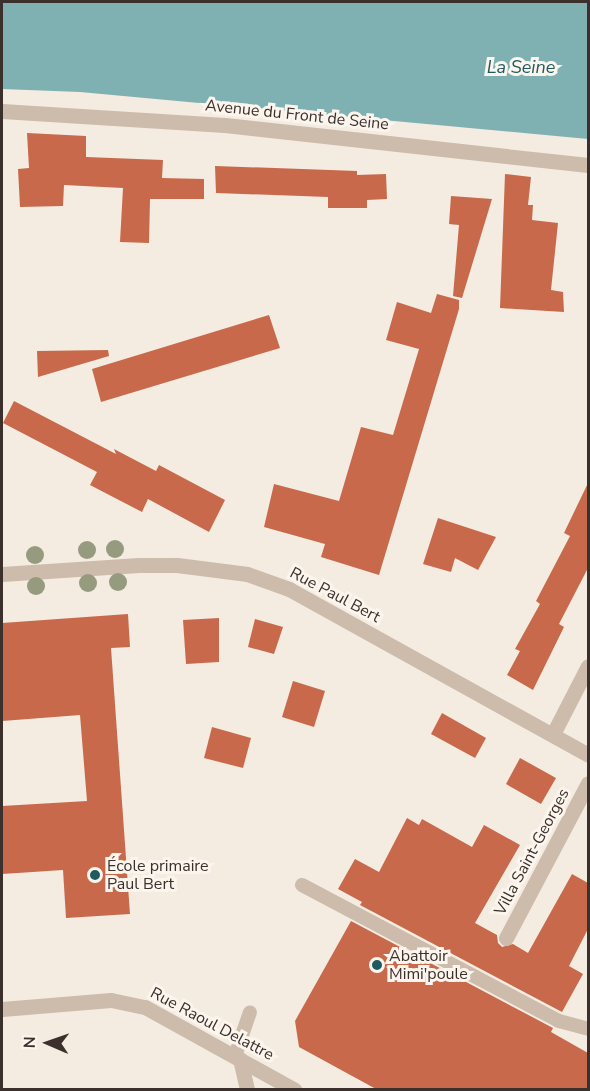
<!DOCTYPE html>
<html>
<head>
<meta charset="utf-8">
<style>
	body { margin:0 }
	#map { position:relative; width:590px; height:1091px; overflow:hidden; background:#f4ebe1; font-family:"Nunito Sans",sans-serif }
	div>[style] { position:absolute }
	.water>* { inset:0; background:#7fb0b2 }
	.building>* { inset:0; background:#c8694b }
	.service>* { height:14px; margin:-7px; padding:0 7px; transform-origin:7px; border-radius:7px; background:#cdbbac }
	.minor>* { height:15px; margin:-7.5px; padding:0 7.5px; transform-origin:7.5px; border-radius:7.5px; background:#cdbbac }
	.trees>* { width:18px; height:18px; margin:-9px; border-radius:50%; background:#969b7f }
	.dots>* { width:16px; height:16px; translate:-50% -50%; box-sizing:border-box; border:3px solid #fbf5ee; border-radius:50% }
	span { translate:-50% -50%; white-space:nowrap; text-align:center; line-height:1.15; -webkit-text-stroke:6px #fbf5ee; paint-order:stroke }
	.street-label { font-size:16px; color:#3b302b }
	.poi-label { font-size:16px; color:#3b302b }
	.left { translate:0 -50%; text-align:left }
	.water-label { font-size:18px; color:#1f5a5e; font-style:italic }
	.frame { position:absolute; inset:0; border:3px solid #3b302b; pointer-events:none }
	.north { position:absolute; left:18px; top:1013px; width:60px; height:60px; -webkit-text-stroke:4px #fbf5ee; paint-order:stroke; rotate:272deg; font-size:16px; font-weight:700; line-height:24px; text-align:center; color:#3b302b }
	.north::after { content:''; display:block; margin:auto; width:21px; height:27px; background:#3b302b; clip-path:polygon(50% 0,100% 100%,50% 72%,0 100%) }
</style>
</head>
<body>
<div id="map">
	<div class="water">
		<i style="clip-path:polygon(2px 2px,588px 2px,588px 139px,80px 92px,2px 89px)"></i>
	</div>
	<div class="building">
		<i style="clip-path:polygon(27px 133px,86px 136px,86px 157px,163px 160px,162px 178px,204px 179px,204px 199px,150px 199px,149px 243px,120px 242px,123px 188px,64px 185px,63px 206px,20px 207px,18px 169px,29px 168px)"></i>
		<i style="clip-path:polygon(215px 166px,357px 171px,357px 175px,386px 174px,387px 199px,367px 200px,367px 208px,328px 208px,328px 197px,216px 193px)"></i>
		<i style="clip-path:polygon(505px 174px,531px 177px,528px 205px,533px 205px,532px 220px,558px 223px,551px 290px,563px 292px,564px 312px,500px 308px)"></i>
		<i style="clip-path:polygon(451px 196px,492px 199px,462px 298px,453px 296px,459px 225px,449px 224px)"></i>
		<i style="clip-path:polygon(437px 294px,459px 300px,459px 309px,379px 575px,321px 557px,325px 544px,264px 527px,274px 484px,339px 501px,361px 427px,393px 435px,419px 349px,386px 340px,397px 302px,431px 313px)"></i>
		<i style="clip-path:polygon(269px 315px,280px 348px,101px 402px,92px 369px)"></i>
		<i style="clip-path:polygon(108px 350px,109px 356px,38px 377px,37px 351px)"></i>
		<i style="clip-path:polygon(14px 401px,116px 454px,114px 449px,156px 471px,159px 465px,225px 500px,209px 532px,148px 499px,142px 512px,90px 485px,97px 472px,3px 423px)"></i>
		<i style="clip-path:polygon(588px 483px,588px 568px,559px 624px,564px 627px,533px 690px,507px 675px,520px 651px,515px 649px,540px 604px,536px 601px,570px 536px,564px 533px)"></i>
		<i style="clip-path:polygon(438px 518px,496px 537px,478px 570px,455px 558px,451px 572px,423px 564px)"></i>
		<i style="clip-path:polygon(128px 614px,130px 647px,111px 648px,130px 914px,66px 918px,63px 870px,2px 874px,2px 806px,87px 801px,80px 715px,2px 721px,2px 623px)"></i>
		<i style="clip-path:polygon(219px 618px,219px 662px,186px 664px,183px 620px)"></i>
		<i style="clip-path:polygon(255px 619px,283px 627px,274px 654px,248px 647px)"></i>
		<i style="clip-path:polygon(293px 681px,325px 691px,314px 727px,282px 717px)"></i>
		<i style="clip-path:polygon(442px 713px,486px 738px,475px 758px,431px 734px)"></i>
		<i style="clip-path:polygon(212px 727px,251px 738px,243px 768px,204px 758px)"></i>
		<i style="clip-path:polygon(520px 758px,556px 778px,541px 804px,506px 784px)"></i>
		<i style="clip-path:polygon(407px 818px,419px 825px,422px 819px,472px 847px,484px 825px,520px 845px,475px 923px,497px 935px,498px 943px,502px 947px,513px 944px,528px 953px,572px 874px,588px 883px,588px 929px,569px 966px,583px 974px,562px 1012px,360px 905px,362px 902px,338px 889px,355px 859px,379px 872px)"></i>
		<i style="clip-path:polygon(351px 921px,553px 1028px,551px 1032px,588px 1053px,588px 1089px,376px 1089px,299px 1047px,295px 1021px)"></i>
	</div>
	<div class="service">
		<i style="left:302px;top:885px;width:291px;rotate:27.9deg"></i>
		<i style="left:559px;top:1021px;width:30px;rotate:15deg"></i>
		<i style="left:235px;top:1056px;width:46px;rotate:-71.2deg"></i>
	</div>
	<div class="minor">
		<i style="left:2px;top:111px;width:223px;rotate:3.6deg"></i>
		<i style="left:225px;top:125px;width:365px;rotate:6.3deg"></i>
		<i style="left:2px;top:574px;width:137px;rotate:-3.8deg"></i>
		<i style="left:139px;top:565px;width:38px"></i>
		<i style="left:177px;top:565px;width:71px;rotate:7.3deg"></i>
		<i style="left:247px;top:574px;width:45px;rotate:19.7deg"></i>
		<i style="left:289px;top:589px;width:342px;rotate:29deg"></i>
		<i style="left:553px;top:734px;width:76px;rotate:-62.8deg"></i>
		<i style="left:506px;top:938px;width:175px;rotate:-62.1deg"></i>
		<i style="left:2px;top:1009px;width:109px;rotate:-4.7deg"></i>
		<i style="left:111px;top:1000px;width:35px;rotate:12deg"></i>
		<i style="left:145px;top:1007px;width:171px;rotate:29deg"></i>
		<i style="left:240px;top:1059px;width:32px;rotate:77deg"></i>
	</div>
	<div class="trees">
		<i style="left:115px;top:549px"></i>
		<i style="left:87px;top:550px"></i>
		<i style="left:35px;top:555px"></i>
		<i style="left:118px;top:582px"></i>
		<i style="left:88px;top:583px"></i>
		<i style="left:36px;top:586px"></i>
	</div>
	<div class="dots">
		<i style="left:95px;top:875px;background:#1f5a5e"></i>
		<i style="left:377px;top:965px;background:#1f5a5e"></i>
	</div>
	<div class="street-label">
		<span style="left:297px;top:115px;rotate:6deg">Avenue du Front de Seine</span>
		<span style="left:335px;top:595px;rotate:28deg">Rue Paul Bert</span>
		<span style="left:532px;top:852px;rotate:-62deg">Villa Saint-Georges</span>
		<span style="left:212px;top:1024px;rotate:28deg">Rue Raoul Delattre</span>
	</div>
	<div class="poi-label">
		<span class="left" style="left:107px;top:875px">École primaire<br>Paul Bert</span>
		<span class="left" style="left:389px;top:965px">Abattoir<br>Mimi'poule</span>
	</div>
	<div class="water-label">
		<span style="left:521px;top:67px">La Seine</span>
	</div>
	<div class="frame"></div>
	<div class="north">N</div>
</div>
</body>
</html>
